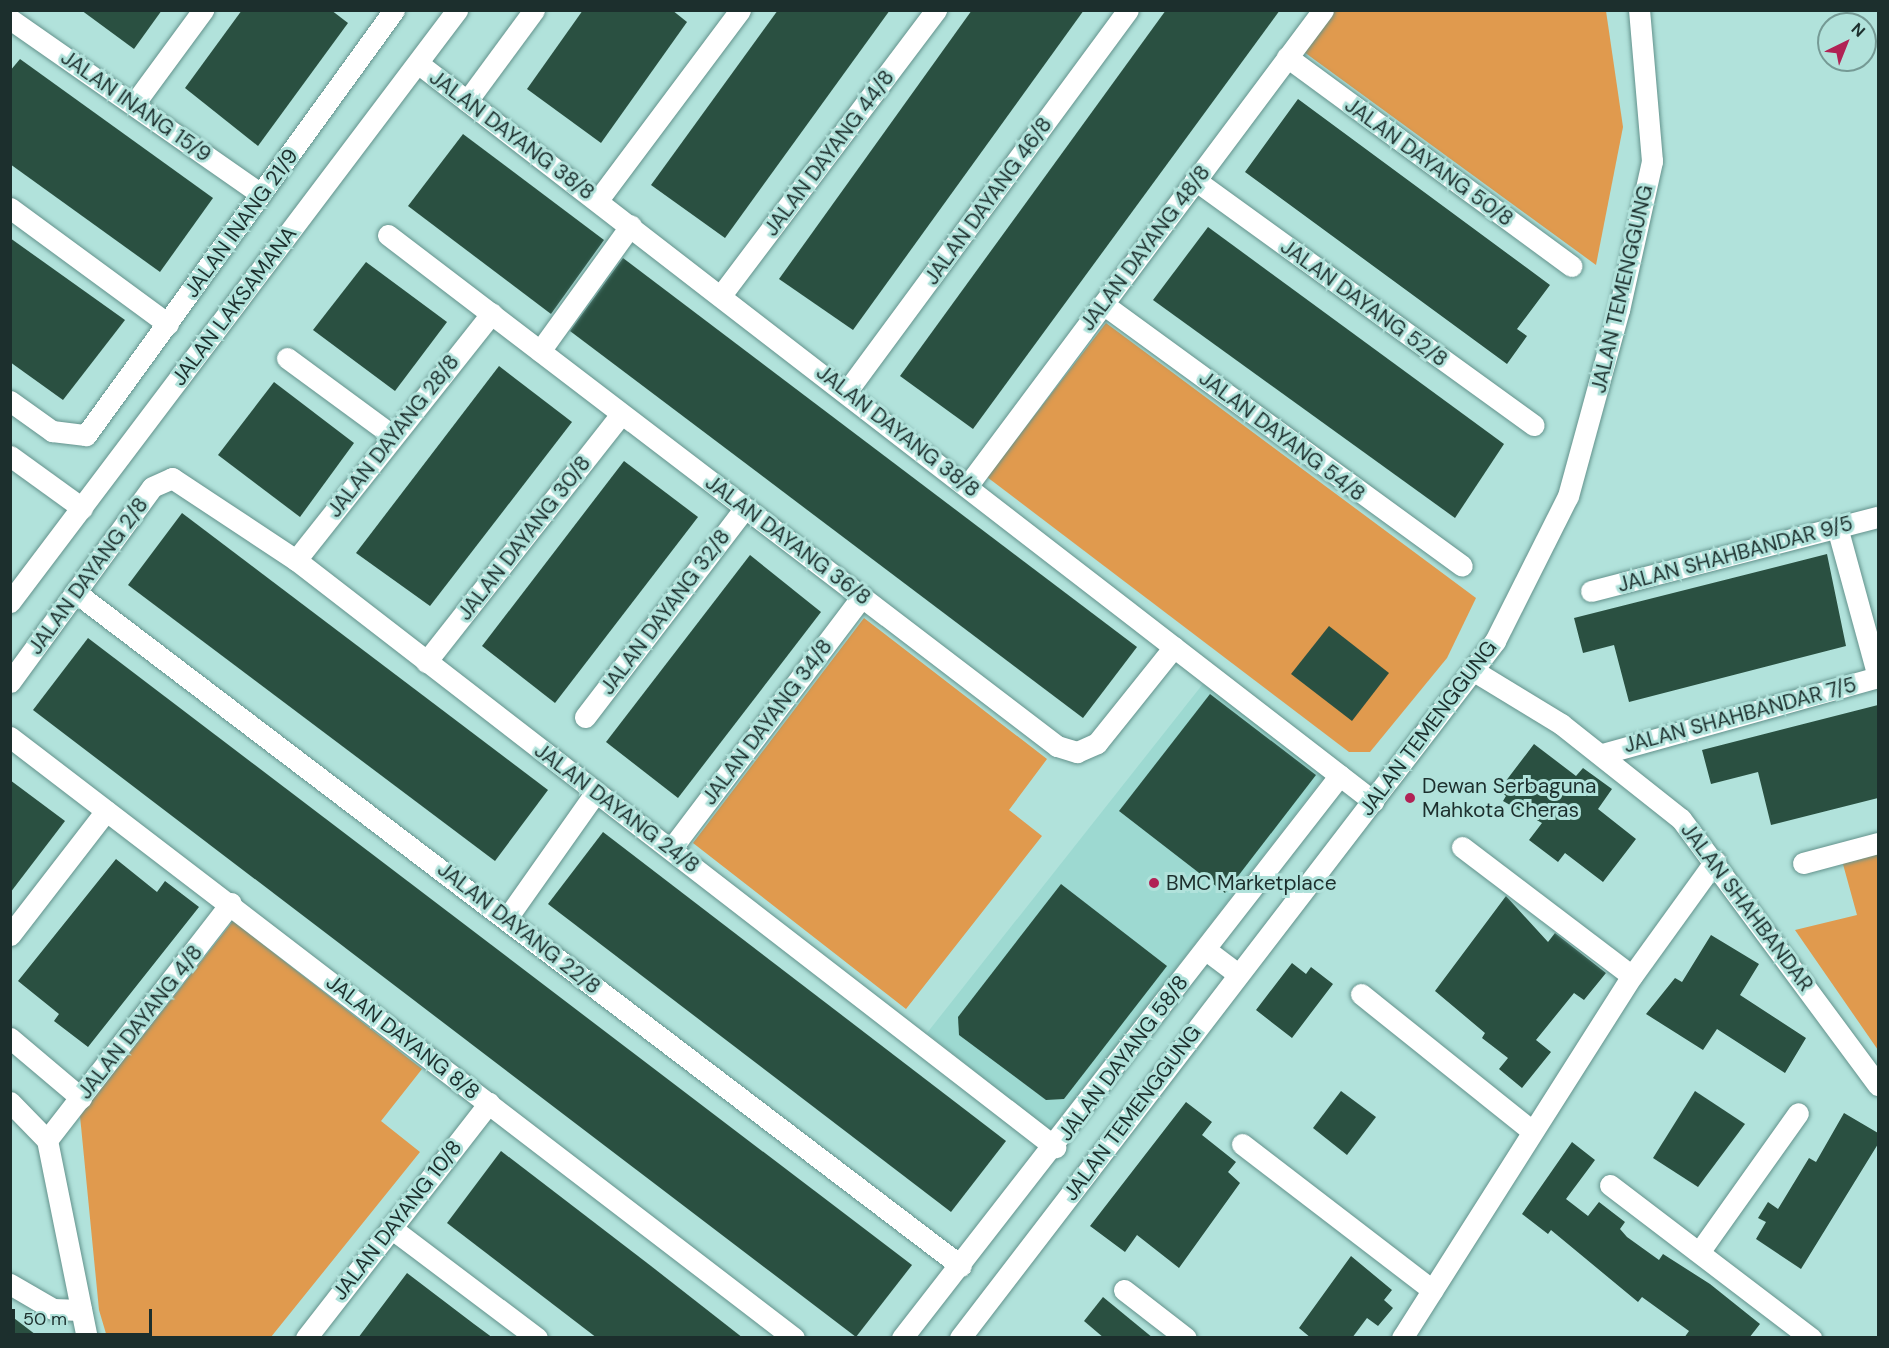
<!DOCTYPE html>
<html>
<head>
<meta charset="utf-8">
<style>
	body { margin:0 }
	#map { position:relative; width:1889px; height:1348px; overflow:hidden; background:#b1e2db; font-family:"DM Sans",sans-serif }
	div>[style] { position:absolute }
	.built>* { inset:0; background:#9dd9d1 }
	.green>* { inset:0; background:#e09a4e }
	.building>* { inset:0; background:#2a5041 }
	.roads { filter:drop-shadow(0 0 2px #63928c) drop-shadow(0 0 2px #63928c) }
	.minor>* { height:21px; margin:-10.5px; padding:0 10.5px; transform-origin:10.5px; border-radius:10.5px; background:#fff }
	.dots>* { width:16px; height:16px; translate:-50% -50%; box-sizing:border-box; border:3px solid #b1e2db; border-radius:50% }
	span { translate:-50% -50%; white-space:nowrap; text-align:center; line-height:1.15; -webkit-text-stroke:6px #b1e2db; paint-order:stroke }
	.street-label { font-size:21px; color:#1c2f2d }
	.poi-label { font-size:21px; color:#1c2f2d }
	.left { translate:0 -50%; text-align:left }
	.frame { position:absolute; inset:0; border:12px solid #1c2f2d; pointer-events:none }
	.north { position:absolute; left:1817px; top:12px; width:60px; height:60px; box-sizing:border-box; background:#b1e2db; border:2px solid #759a95; border-radius:50%; rotate:43deg; font-size:16px; font-weight:700; line-height:24px; text-align:center; color:#1c2f2d }
	.north::after { content:''; display:block; margin:auto; width:21px; height:27px; background:#b12255; clip-path:polygon(50% 0,100% 100%,50% 72%,0 100%) }
	.scale { position:absolute; left:12px; top:1309px; width:140px; height:27px; box-sizing:border-box; border:3px solid #1c2f2d; border-top:0; padding-left:8px; font-size:18px; line-height:21px; white-space:nowrap; color:#1c2f2d; -webkit-text-stroke:4px #b1e2db; paint-order:stroke }
</style>
</head>
<body>
<div id="map">
	<div class="built">
		<i style="clip-path:polygon(1206px 680px,1327px 773px,1050px 1131px,927px 1033px)"></i>
	</div>
	<div class="green">
		<i style="clip-path:polygon(1334px 11px,1606px 11px,1623px 127px,1596px 265px,1304px 52px)"></i>
		<i style="clip-path:polygon(1106px 323px,1476px 598px,1447px 658px,1370px 752px,1349px 752px,987px 477px)"></i>
		<i style="clip-path:polygon(864px 618px,1047px 759px,1009px 810px,1042px 836px,906px 1009px,693px 843px)"></i>
		<i style="clip-path:polygon(1878px 847px,1878px 1050px,1795px 930px,1857px 915px,1841px 857px)"></i>
		<i style="clip-path:polygon(233px 921px,422px 1069px,381px 1121px,420px 1152px,271px 1337px,107px 1337px,99px 1310px,80px 1116px)"></i>
	</div>
	<div class="building">
		<i style="clip-path:polygon(81px 10px,162px 10px,134px 49px)"></i>
		<i style="clip-path:polygon(242px 10px,331px 10px,348px 23px,258px 146px,185px 88px)"></i>
		<i style="clip-path:polygon(583px 10px,672px 10px,687px 22px,601px 143px,527px 89px)"></i>
		<i style="clip-path:polygon(778px 10px,890px 10px,725px 238px,651px 185px)"></i>
		<i style="clip-path:polygon(972px 10px,1084px 10px,853px 330px,779px 279px)"></i>
		<i style="clip-path:polygon(1166px 10px,1280px 10px,973px 429px,900px 376px)"></i>
		<i style="clip-path:polygon(20px 59px,213px 198px,160px 272px,10px 164px,10px 71px)"></i>
		<i style="clip-path:polygon(1298px 99px,1550px 285px,1517px 329px,1527px 336px,1507px 364px,1245px 172px)"></i>
		<i style="clip-path:polygon(463px 134px,604px 240px,551px 314px,408px 206px)"></i>
		<i style="clip-path:polygon(1208px 227px,1504px 444px,1455px 518px,1153px 300px)"></i>
		<i style="clip-path:polygon(10px 238px,125px 320px,63px 400px,10px 362px)"></i>
		<i style="clip-path:polygon(623px 258px,1137px 647px,1083px 718px,570px 331px)"></i>
		<i style="clip-path:polygon(366px 262px,447px 322px,395px 391px,313px 330px)"></i>
		<i style="clip-path:polygon(499px 366px,572px 422px,430px 606px,356px 553px)"></i>
		<i style="clip-path:polygon(274px 382px,354px 443px,300px 517px,218px 455px)"></i>
		<i style="clip-path:polygon(624px 461px,698px 517px,555px 703px,482px 646px)"></i>
		<i style="clip-path:polygon(182px 513px,548px 790px,495px 861px,128px 585px)"></i>
		<i style="clip-path:polygon(1827px 554px,1846px 646px,1629px 702px,1614px 645px,1583px 653px,1574px 618px)"></i>
		<i style="clip-path:polygon(750px 555px,821px 612px,678px 798px,606px 742px)"></i>
		<i style="clip-path:polygon(1329px 626px,1389px 673px,1352px 721px,1291px 674px)"></i>
		<i style="clip-path:polygon(88px 638px,912px 1265px,856px 1337px,33px 710px)"></i>
		<i style="clip-path:polygon(1210px 694px,1316px 775px,1225px 893px,1119px 811px)"></i>
		<i style="clip-path:polygon(1878px 705px,1878px 798px,1771px 825px,1758px 772px,1711px 784px,1702px 750px)"></i>
		<i style="clip-path:polygon(1534px 744px,1576px 776px,1583px 768px,1612px 789px,1598px 809px,1636px 839px,1603px 882px,1565px 853px,1558px 862px,1529px 840px,1542px 823px,1503px 801px,1506px 796px,1499px 790px)"></i>
		<i style="clip-path:polygon(10px 780px,65px 821px,10px 893px)"></i>
		<i style="clip-path:polygon(603px 832px,1006px 1141px,951px 1212px,548px 904px)"></i>
		<i style="clip-path:polygon(116px 859px,157px 892px,165px 881px,199px 907px,88px 1047px,54px 1021px,59px 1014px,18px 981px)"></i>
		<i style="clip-path:polygon(1061px 884px,1167px 966px,1064px 1099px,1046px 1100px,959px 1035px,958px 1017px)"></i>
		<i style="clip-path:polygon(1506px 896px,1548px 942px,1555px 933px,1606px 973px,1584px 1000px,1574px 993px,1536px 1040px,1551px 1052px,1522px 1088px,1499px 1069px,1508px 1058px,1482px 1038px,1485px 1033px,1435px 991px)"></i>
		<i style="clip-path:polygon(1711px 935px,1759px 964px,1740px 995px,1806px 1038px,1785px 1073px,1717px 1029px,1703px 1050px,1646px 1014px,1675px 978px,1682px 982px)"></i>
		<i style="clip-path:polygon(1292px 963px,1306px 974px,1311px 967px,1333px 984px,1292px 1038px,1256px 1010px)"></i>
		<i style="clip-path:polygon(1341px 1091px,1376px 1117px,1347px 1155px,1313px 1128px)"></i>
		<i style="clip-path:polygon(1695px 1091px,1745px 1124px,1698px 1187px,1653px 1158px)"></i>
		<i style="clip-path:polygon(1186px 1102px,1212px 1122px,1202px 1135px,1236px 1162px,1228px 1172px,1240px 1183px,1179px 1268px,1137px 1235px,1125px 1252px,1090px 1226px)"></i>
		<i style="clip-path:polygon(1844px 1113px,1878px 1133px,1878px 1144px,1801px 1269px,1756px 1239px,1766px 1222px,1758px 1218px,1768px 1202px,1778px 1209px,1809px 1158px,1816px 1162px)"></i>
		<i style="clip-path:polygon(1572px 1142px,1595px 1160px,1566px 1199px,1588px 1216px,1599px 1202px,1625px 1222px,1620px 1229px,1627px 1237px,1659px 1260px,1663px 1254px,1710px 1284px,1760px 1324px,1749px 1338px,1684px 1338px,1689px 1331px,1642px 1297px,1638px 1302px,1551px 1230px,1548px 1234px,1522px 1214px)"></i>
		<i style="clip-path:polygon(501px 1151px,651px 1266px,743px 1338px,597px 1338px,447px 1223px)"></i>
		<i style="clip-path:polygon(1351px 1256px,1392px 1290px,1384px 1300px,1393px 1308px,1378px 1326px,1367px 1318px,1352px 1338px,1311px 1338px,1299px 1328px)"></i>
		<i style="clip-path:polygon(407px 1273px,474px 1324px,493px 1338px,358px 1338px)"></i>
		<i style="clip-path:polygon(1103px 1297px,1153px 1338px,1104px 1338px,1084px 1321px)"></i>
		<i style="clip-path:polygon(10px 1315px,40px 1338px,10px 1338px)"></i>
	</div>
	<div class="roads">
		<div class="minor">
			<i style="left:10px;top:19px;width:306px;rotate:34.9deg"></i>
			<i style="left:1287px;top:57px;width:353px;rotate:36.3deg"></i>
			<i style="left:419px;top:64px;width:1206px;rotate:37.69deg"></i>
			<i style="left:467px;top:101px;width:113px;rotate:-53.6deg"></i>
			<i style="left:134px;top:104px;width:117px;rotate:-53.7deg"></i>
			<i style="left:1195px;top:180px;width:418px;rotate:35.9deg"></i>
			<i style="left:598px;top:200px;width:237px;rotate:-53.2deg"></i>
			<i style="left:10px;top:208px;width:196px;rotate:36.3deg"></i>
			<i style="left:388px;top:235px;width:842px;rotate:37.37deg"></i>
			<i style="left:1057px;top:746px;width:21px;rotate:17deg"></i>
			<i style="left:1077px;top:752px;width:22px;rotate:-24deg"></i>
			<i style="left:1097px;top:743px;width:123px;rotate:-51.3deg"></i>
			<i style="left:722px;top:294px;width:356px;rotate:-53deg"></i>
			<i style="left:1103px;top:304px;width:444px;rotate:36.1deg"></i>
			<i style="left:540px;top:351px;width:155px;rotate:-54.2deg"></i>
			<i style="left:287px;top:358px;width:132px;rotate:36.3deg"></i>
			<i style="left:847px;top:391px;width:473px;rotate:-53.6deg"></i>
			<i style="left:10px;top:401px;width:52px;rotate:35.5deg"></i>
			<i style="left:52px;top:431px;width:34px;rotate:7deg"></i>
			<i style="left:86px;top:435px;width:525px;rotate:-54.07deg"></i>
			<i style="left:10px;top:456px;width:89px;rotate:35.8deg"></i>
			<i style="left:968px;top:485px;width:593px;rotate:-53.23deg"></i>
			<i style="left:1837px;top:527px;width:156px;rotate:74.7deg"></i>
			<i style="left:296px;top:560px;width:315px;rotate:-51.6deg"></i>
			<i style="left:1591px;top:591px;width:296px;rotate:-14.5deg"></i>
			<i style="left:75px;top:592px;width:1113px;rotate:37.26deg"></i>
			<i style="left:10px;top:602px;width:742px;rotate:-52.94deg"></i>
			<i style="left:426px;top:662px;width:315px;rotate:-51.8deg"></i>
			<i style="left:1474px;top:671px;width:102px;rotate:31.3deg"></i>
			<i style="left:1561px;top:724px;width:153px;rotate:38.4deg"></i>
			<i style="left:1681px;top:819px;width:331px;rotate:53.5deg"></i>
			<i style="left:10px;top:682px;width:241px;rotate:-53.9deg"></i>
			<i style="left:152px;top:487px;width:22px;rotate:-24deg"></i>
			<i style="left:172px;top:478px;width:149px;rotate:33.5deg"></i>
			<i style="left:296px;top:560px;width:960px;rotate:37.72deg"></i>
			<i style="left:585px;top:717px;width:263px;rotate:-52.6deg"></i>
			<i style="left:10px;top:737px;width:988px;rotate:37.47deg"></i>
			<i style="left:1602px;top:754px;width:287px;rotate:-15.6deg"></i>
			<i style="left:1462px;top:847px;width:213px;rotate:37.2deg"></i>
			<i style="left:671px;top:849px;width:317px;rotate:-52.9deg"></i>
			<i style="left:1803px;top:863px;width:78px;rotate:-14.9deg"></i>
			<i style="left:507px;top:918px;width:154px;rotate:-54.8deg"></i>
			<i style="left:10px;top:935px;width:157px;rotate:-52.3deg"></i>
			<i style="left:1206px;top:950px;width:40px;rotate:37deg"></i>
			<i style="left:1361px;top:994px;width:219px;rotate:38.7deg"></i>
			<i style="left:10px;top:1038px;width:93px;rotate:40.2deg"></i>
			<i style="left:10px;top:1102px;width:53px;rotate:45.8deg"></i>
			<i style="left:47px;top:1140px;width:202px;rotate:78.6deg"></i>
			<i style="left:47px;top:1140px;width:300px;rotate:-52.2deg"></i>
			<i style="left:1242px;top:1144px;width:240px;rotate:37.5deg"></i>
			<i style="left:1610px;top:1185px;width:253px;rotate:37.3deg"></i>
			<i style="left:391px;top:1228px;width:183px;rotate:37deg"></i>
			<i style="left:1700px;top:1251px;width:169px;rotate:-54.6deg"></i>
			<i style="left:10px;top:1284px;width:50px;rotate:30.2deg"></i>
			<i style="left:53px;top:1309px;width:28px;rotate:2deg"></i>
			<i style="left:1124px;top:1290px;width:78px;rotate:37.7deg"></i>
			<i style="left:306px;top:1338px;width:298px;rotate:-52.1deg"></i>
			<i style="left:902px;top:1338px;width:713px;rotate:-52.12deg"></i>
			<i style="left:960px;top:1338px;width:879px;rotate:-52.49deg"></i>
			<i style="left:1495px;top:641px;width:162px;rotate:-63.3deg"></i>
			<i style="left:1568px;top:496px;width:193px;rotate:-74.7deg"></i>
			<i style="left:1619px;top:310px;width:153px;rotate:-77.5deg"></i>
			<i style="left:1652px;top:161px;width:152px;rotate:-94.9deg"></i>
			<i style="left:1402px;top:1338px;width:429px;rotate:-57.6deg"></i>
			<i style="left:1632px;top:976px;width:142px;rotate:-54.2deg"></i>
		</div>
	</div>
	<div class="dots">
		<i style="left:1410px;top:798px;background:#b12255"></i>
		<i style="left:1154px;top:883px;background:#b12255"></i>
	</div>
	<div class="street-label">
		<span style="left:136px;top:106px;rotate:35deg">JALAN INANG 15/9</span>
		<span style="left:512px;top:135px;rotate:37deg">JALAN DAYANG 38/8</span>
		<span style="left:829px;top:153px;rotate:-53deg">JALAN DAYANG 44/8</span>
		<span style="left:1429px;top:162px;rotate:36deg">JALAN DAYANG 50/8</span>
		<span style="left:988px;top:201px;rotate:-54deg">JALAN DAYANG 46/8</span>
		<span style="left:241px;top:223px;rotate:-54deg">JALAN INANG 21/9</span>
		<span style="left:1145px;top:248px;rotate:-53deg">JALAN DAYANG 48/8</span>
		<span style="left:1622px;top:289px;rotate:-77deg">JALAN TEMENGGUNG</span>
		<span style="left:1364px;top:303px;rotate:36deg">JALAN DAYANG 52/8</span>
		<span style="left:234px;top:306px;rotate:-53deg">JALAN LAKSAMANA</span>
		<span style="left:898px;top:431px;rotate:38deg">JALAN DAYANG 38/8</span>
		<span style="left:393px;top:436px;rotate:-52deg">JALAN DAYANG 28/8</span>
		<span style="left:1282px;top:436px;rotate:37deg">JALAN DAYANG 54/8</span>
		<span style="left:524px;top:538px;rotate:-52deg">JALAN DAYANG 30/8</span>
		<span style="left:788px;top:540px;rotate:37deg">JALAN DAYANG 36/8</span>
		<span style="left:1735px;top:554px;rotate:-15deg">JALAN SHAHBANDAR 9/5</span>
		<span style="left:88px;top:576px;rotate:-54deg">JALAN DAYANG 2/8</span>
		<span style="left:665px;top:612px;rotate:-53deg">JALAN DAYANG 32/8</span>
		<span style="left:1740px;top:715px;rotate:-15deg">JALAN SHAHBANDAR 7/5</span>
		<span style="left:767px;top:722px;rotate:-53deg">JALAN DAYANG 34/8</span>
		<span style="left:1428px;top:728px;rotate:-53deg">JALAN TEMENGGUNG</span>
		<span style="left:617px;top:808px;rotate:37deg">JALAN DAYANG 24/8</span>
		<span style="left:1747px;top:907px;rotate:53deg">JALAN SHAHBANDAR</span>
		<span style="left:519px;top:928px;rotate:38deg">JALAN DAYANG 22/8</span>
		<span style="left:140px;top:1022px;rotate:-52deg">JALAN DAYANG 4/8</span>
		<span style="left:403px;top:1037px;rotate:38deg">JALAN DAYANG 8/8</span>
		<span style="left:1123px;top:1058px;rotate:-53deg">JALAN DAYANG 58/8</span>
		<span style="left:1132px;top:1113px;rotate:-53deg">JALAN TEMENGGUNG</span>
		<span style="left:397px;top:1220px;rotate:-52deg">JALAN DAYANG 10/8</span>
	</div>
	<div class="poi-label">
		<span class="left" style="left:1422px;top:798px">Dewan Serbaguna<br>Mahkota Cheras</span>
		<span class="left" style="left:1166px;top:883px">BMC Marketplace</span>
	</div>
	<div class="frame"></div>
	<div class="north">N</div>
	<div class="scale">50 m</div>
</div>
</body>
</html>
